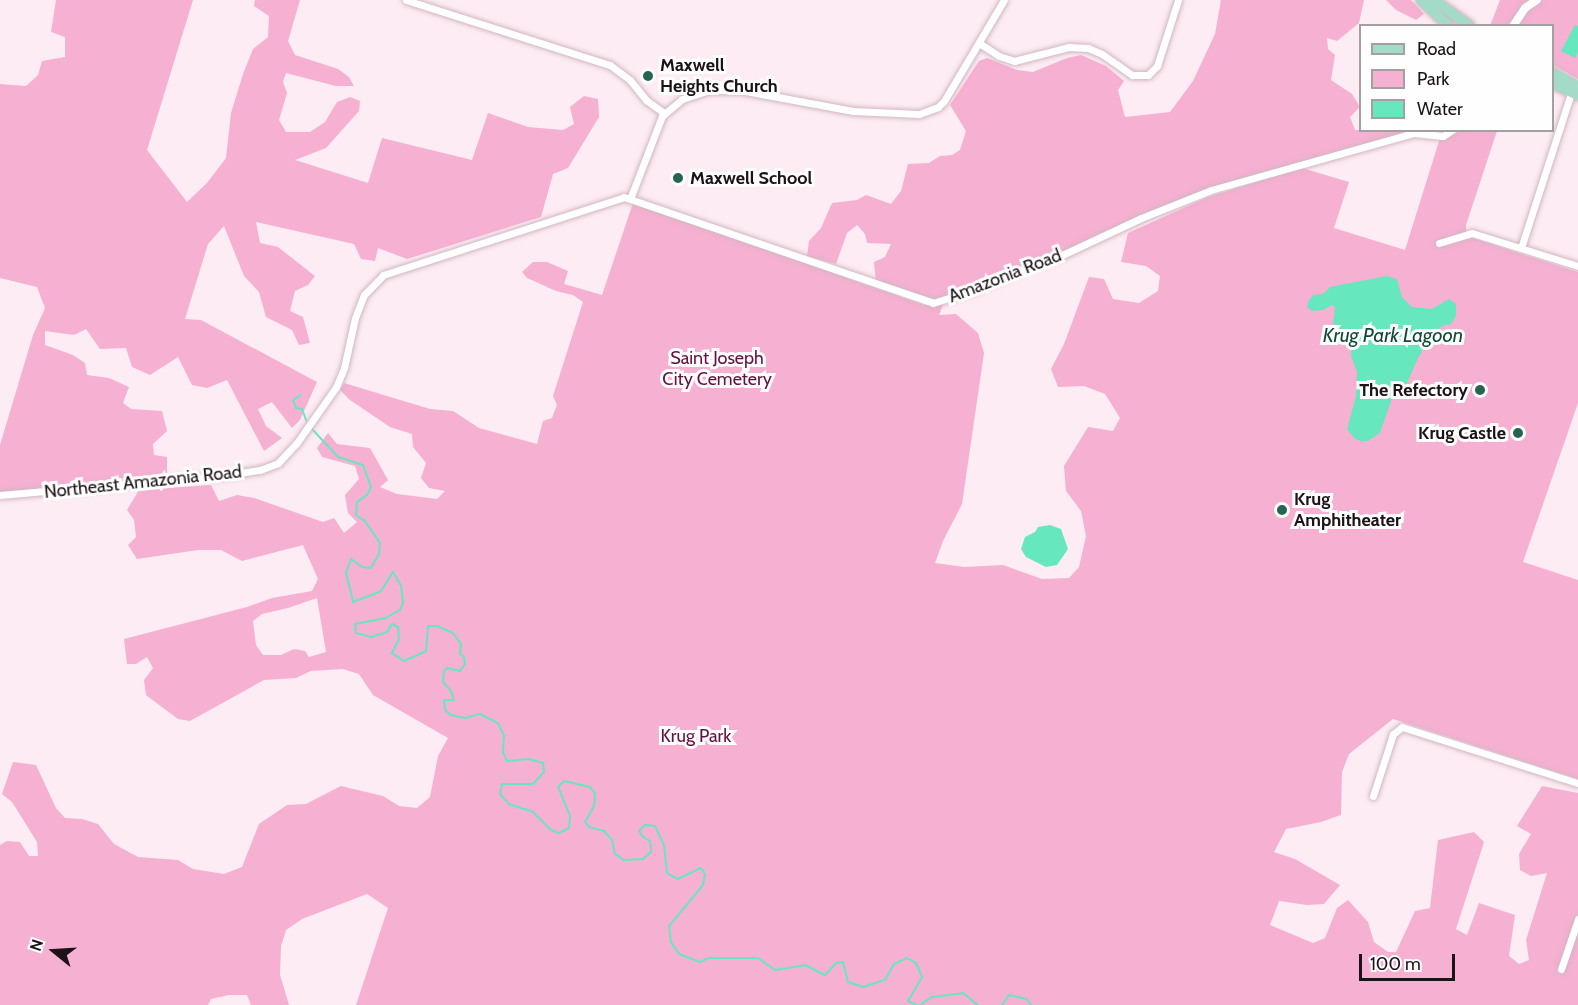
<!DOCTYPE html>
<html>
<head>
<meta charset="utf-8">
<style>
	body { margin:0 }
	#map { position:relative; width:1578px; height:1005px; overflow:hidden; background:#fdecf3; font-family:Cabin,sans-serif }
	div>[style] { position:absolute }
	.green>* { inset:0; background:#f6b0d2 }
	.water>* { inset:0; background:#67e7be }
	.stream>* { height:2px; margin:-1px; padding:0 1px; transform-origin:1px; border-radius:1px; background:#67e7be }
	.roads { filter:drop-shadow(0 0 2px #d2b6c3) drop-shadow(0 0 2px #d2b6c3) }
	.minor>* { height:7px; margin:-3.5px; padding:0 3.5px; transform-origin:3.5px; border-radius:3.5px; background:#fff }
	.tertiary>* { height:8px; margin:-4px; padding:0 4px; transform-origin:4px; border-radius:4px; background:#fff }
	.primary>* { height:10px; margin:-5px; padding:0 5px; transform-origin:5px; border-radius:5px; background:#a4dbc8 }
	.dots>* { width:16px; height:16px; translate:-50% -50%; box-sizing:border-box; border:3px solid #fefefe; border-radius:50% }
	span { translate:-50% -50%; white-space:nowrap; text-align:center; line-height:1.15; -webkit-text-stroke:6px #fefefe; paint-order:stroke }
	.poi-label { font-size:18px; color:#1c1217; font-weight:700 }
	.left { translate:0 -50%; text-align:left }
	.right { translate:-100% -50%; text-align:right }
	.street-label { font-size:18px; color:#1c1217 }
	.park-label { font-size:18px; color:#641043 }
	.water-label { font-size:20px; color:#114838; font-style:italic }
	.legend { position:absolute; left:1359px; top:24px; width:195px; height:108px; box-sizing:border-box; background:#fefefe; border:2px solid #a4a0a2; margin:0; padding:8px 10px; list-style:none; font-size:18px; color:#1c1217 }
	.legend li { display:flex; align-items:center; gap:12px; height:30px }
	.legend b { width:30px; border:2px solid #a4a0a2 }
	.north { position:absolute; left:24px; top:921px; width:60px; height:60px; -webkit-text-stroke:4px #fefefe; paint-order:stroke; rotate:288deg; font-size:16px; font-weight:700; line-height:24px; text-align:center; color:#1c1217 }
	.north::after { content:''; display:block; margin:auto; width:21px; height:27px; background:#1c1217; clip-path:polygon(50% 0,100% 100%,50% 72%,0 100%) }
	.scale { position:absolute; left:1359px; top:954px; width:96px; height:27px; box-sizing:border-box; border:3px solid #1c1217; border-top:0; padding-left:8px; font-size:18px; line-height:21px; white-space:nowrap; color:#1c1217; -webkit-text-stroke:4px #fefefe; paint-order:stroke }
</style>
</head>
<body>
<div id="map">
	<div class="green">
		<i style="clip-path:polygon(56px 0,193px 0,147px 150px,187px 202px,207px 183px,226px 158px,231px 113px,243px 74px,253px 49px,268px 37px,269px 16px,254px 6px,255px 0,300px 0,288px 41px,295px 55px,338px 69px,349px 77px,354px 86px,336px 86px,286px 73px,283px 82px,287px 93px,279px 120px,286px 132px,310px 132px,325px 122px,337px 102px,350px 97px,360px 101px,359px 111px,326px 148px,295px 160px,368px 183px,382px 138px,472px 160px,488px 113px,528px 127px,563px 130px,574px 124px,570px 107px,584px 96px,598px 99px,599px 117px,568px 168px,553px 174px,541px 217px,407px 259px,378px 248px,375px 261px,361px 259px,354px 244px,256px 222px,260px 243px,278px 247px,315px 276px,308px 285px,295px 291px,290px 311px,303px 317px,310px 343px,299px 345px,292px 330px,266px 317px,259px 292px,244px 276px,224px 226px,208px 244px,185px 319px,201px 320px,317px 382px,300px 420px,292px 428px,272px 402px,258px 409px,266px 426px,282px 438px,264px 451px,227px 380px,207px 388px,192px 385px,178px 357px,150px 375px,132px 367px,126px 348px,100px 349px,86px 329px,74px 335px,45px 331px,45px 345px,73px 355px,85px 363px,87px 375px,109px 378px,129px 387px,123px 403px,131px 409px,162px 411px,167px 431px,153px 444px,154px 455px,167px 457px,167px 473px,0 493px,0 445px,33px 335px,45px 308px,37px 287px,0 278px,0 84px,26px 86px,38px 75px,42px 61px,65px 57px,65px 37px,51px 32px)"></i>
		<i style="clip-path:polygon(1221px 0,1364px 0,1359px 23px,1337px 41px,1327px 38px,1328px 49px,1335px 55px,1331px 80px,1352px 94px,1360px 107px,1350px 117px,1355px 130px,1412px 131px,1208px 189px,977px 288px,935px 299px,876px 282px,874px 262px,885px 257px,891px 244px,867px 243px,865px 234px,857px 225px,847px 233px,836px 264px,807px 256px,809px 241px,821px 228px,832px 203px,857px 200px,866px 195px,891px 204px,901px 191px,908px 164px,929px 163px,940px 156px,952px 155px,960px 150px,966px 131px,950px 105px,979px 61px,987px 58px,1017px 70px,1033px 72px,1067px 58px,1081px 55px,1106px 66px,1124px 81px,1118px 90px,1125px 117px,1170px 112px,1193px 81px,1215px 34px)"></i>
		<i style="clip-path:polygon(1386px 0,1411px 0,1424px 14px,1416px 20px,1396px 10px)"></i>
		<i style="clip-path:polygon(1500px 0,1578px 0,1578px 79px,1553px 65px,1552px 26px,1490px 26px)"></i>
		<i style="clip-path:polygon(evenodd,1460px 131px,1497px 131px,1466px 225px,1466px 236px,1578px 272px,1578px 403px,1523px 562px,1578px 580px,1578px 779px,1393px 719px,1349px 754px,1342px 772px,1341px 815px,1321px 822px,1286px 829px,1274px 852px,1295px 859px,1340px 885px,1324px 904px,1307px 905px,1279px 901px,1270px 925px,1313px 943px,1325px 938px,1337px 908px,1348px 900px,1368px 922px,1374px 942px,1388px 952px,1396px 952px,1415px 911px,1430px 908px,1438px 840px,1474px 832px,1484px 842px,1456px 929px,1467px 935px,1479px 903px,1515px 915px,1509px 956px,1519px 964px,1529px 960px,1526px 940px,1547px 873px,1531px 876px,1520px 870px,1519px 854px,1531px 834px,1517px 826px,1542px 786px,1578px 793px,1578px 1005px,356px 1005px,388px 908px,367px 894px,302px 919px,286px 930px,281px 946px,280px 975px,289px 1005px,251px 1005px,247px 995px,229px 995px,211px 999px,208px 1005px,0 1005px,0 845px,7px 841px,20px 842px,29px 856px,38px 856px,37px 842px,12px 802px,2px 794px,13px 762px,36px 765px,56px 808px,65px 818px,82px 819px,98px 824px,114px 844px,138px 857px,178px 860px,193px 869px,224px 874px,242px 867px,259px 824px,287px 805px,306px 804px,341px 786px,383px 796px,399px 806px,417px 808px,430px 797px,438px 756px,448px 738px,373px 695px,359px 674px,343px 669px,311px 671px,296px 678px,264px 680px,190px 721px,178px 719px,146px 695px,144px 680px,153px 668px,147px 657px,136px 664px,127px 664px,124px 639px,247px 607px,272px 598px,312px 591px,318px 579px,303px 545px,242px 561px,221px 550px,198px 550px,137px 559px,128px 545px,136px 537px,134px 520px,127px 510px,139px 490px,211px 485px,219px 501px,237px 495px,254px 498px,323px 522px,334px 518px,344px 533px,357px 522px,348px 513px,345px 495px,359px 479px,355px 466px,322px 457px,317px 448px,328px 433px,337px 444px,370px 448px,388px 480px,380px 487px,397px 494px,437px 499px,445px 491px,429px 488px,421px 478px,426px 463px,413px 447px,412px 434px,390px 427px,350px 400px,340px 390px,344px 383px,430px 409px,453px 411px,479px 428px,537px 444px,543px 421px,552px 418px,557px 405px,553px 396px,583px 302px,573px 295px,556px 291px,527px 278px,522px 272px,533px 262px,547px 262px,568px 271px,564px 284px,602px 295px,633px 203px,924px 305px,943px 305px,939px 315px,956px 314px,978px 333px,984px 353px,962px 504px,943px 541px,935px 563px,964px 567px,1003px 565px,1042px 579px,1069px 578px,1079px 567px,1086px 536px,1081px 511px,1066px 491px,1064px 466px,1088px 427px,1113px 431px,1120px 418px,1105px 394px,1084px 386px,1058px 387px,1051px 369px,1064px 344px,1089px 277px,1104px 279px,1113px 299px,1139px 303px,1158px 291px,1160px 276px,1146px 266px,1121px 262px,1128px 233px,1208px 197px,1302px 168px,1349px 182px,1334px 228px,1405px 250px,1440px 138px,1448px 137px,1460px 131px,317px 598px,326px 652px,309px 657px,305px 651px,294px 649px,281px 655px,263px 655px,256px 645px,253px 621px,262px 614px,288px 608px,317px 598px)"></i>
	</div>
	<div class="water">
		<i style="clip-path:polygon(1575px 25px,1578px 26px,1578px 52px,1575px 58px,1561px 51px)"></i>
		<i style="clip-path:polygon(1387px 276px,1397px 279px,1402px 297px,1412px 307px,1432px 309px,1449px 299px,1456px 304px,1456px 316px,1451px 324px,1442px 326px,1432px 335px,1418px 358px,1405px 388px,1391px 401px,1380px 433px,1368px 441px,1362px 441px,1355px 439px,1347px 429px,1356px 396px,1357px 372px,1351px 356px,1352px 345px,1347px 334px,1333px 324px,1335px 307px,1332px 305px,1323px 310px,1312px 311px,1307px 307px,1308px 302px,1313px 295px,1323px 294px,1330px 287px)"></i>
		<i style="clip-path:polygon(1050px 525px,1061px 529px,1068px 549px,1057px 565px,1046px 567px,1026px 557px,1021px 549px,1025px 537px,1035px 532px,1038px 527px)"></i>
	</div>
	<div class="stream">
		<i style="left:301px;top:395px;width:9px;rotate:148deg"></i>
		<i style="left:293px;top:400px;width:9px;rotate:69deg"></i>
		<i style="left:296px;top:408px;width:6px;rotate:9deg"></i>
		<i style="left:302px;top:409px;width:12px;rotate:70deg"></i>
		<i style="left:312px;top:429px;width:38px;rotate:47deg"></i>
		<i style="left:338px;top:457px;width:26px;rotate:18deg"></i>
		<i style="left:363px;top:465px;width:23px;rotate:70deg"></i>
		<i style="left:371px;top:487px;width:9px;rotate:117deg"></i>
		<i style="left:367px;top:495px;width:12px;rotate:145deg"></i>
		<i style="left:357px;top:502px;width:13px;rotate:94deg"></i>
		<i style="left:356px;top:515px;width:11px;rotate:34deg"></i>
		<i style="left:365px;top:521px;width:27px;rotate:56deg"></i>
		<i style="left:380px;top:543px;width:11px;rotate:95deg"></i>
		<i style="left:379px;top:554px;width:16px;rotate:120deg"></i>
		<i style="left:371px;top:568px;width:9px;rotate:-174deg"></i>
		<i style="left:362px;top:567px;width:14px;rotate:-144deg"></i>
		<i style="left:351px;top:559px;width:15px;rotate:110deg"></i>
		<i style="left:346px;top:573px;width:30px;rotate:76deg"></i>
		<i style="left:353px;top:602px;width:30px;rotate:-21deg"></i>
		<i style="left:381px;top:591px;width:22px;rotate:-58deg"></i>
		<i style="left:393px;top:572px;width:16px;rotate:60deg"></i>
		<i style="left:401px;top:586px;width:17px;rotate:83deg"></i>
		<i style="left:403px;top:603px;width:8px;rotate:113deg"></i>
		<i style="left:400px;top:610px;width:16px;rotate:150deg"></i>
		<i style="left:386px;top:618px;width:32px;rotate:169deg"></i>
		<i style="left:355px;top:624px;width:9px;rotate:84deg"></i>
		<i style="left:356px;top:633px;width:16px;rotate:15deg"></i>
		<i style="left:371px;top:637px;width:17px;rotate:-17deg"></i>
		<i style="left:387px;top:632px;width:9px;rotate:-58deg"></i>
		<i style="left:392px;top:624px;width:7px;rotate:27deg"></i>
		<i style="left:398px;top:627px;width:12px;rotate:85deg"></i>
		<i style="left:399px;top:639px;width:16px;rotate:117deg"></i>
		<i style="left:392px;top:653px;width:14px;rotate:34deg"></i>
		<i style="left:404px;top:661px;width:24px;rotate:-24deg"></i>
		<i style="left:426px;top:651px;width:25px;rotate:-85deg"></i>
		<i style="left:428px;top:626px;width:9px"></i>
		<i style="left:437px;top:626px;width:17px;rotate:24deg"></i>
		<i style="left:453px;top:633px;width:14px;rotate:54deg"></i>
		<i style="left:461px;top:644px;width:10px;rotate:96deg"></i>
		<i style="left:460px;top:654px;width:5px;rotate:37deg"></i>
		<i style="left:464px;top:657px;width:7px;rotate:82deg"></i>
		<i style="left:465px;top:664px;width:9px;rotate:126deg"></i>
		<i style="left:460px;top:671px;width:13px;rotate:-167deg"></i>
		<i style="left:447px;top:668px;width:4px;rotate:135deg"></i>
		<i style="left:444px;top:671px;width:11px;rotate:95deg"></i>
		<i style="left:443px;top:682px;width:12px;rotate:48deg"></i>
		<i style="left:451px;top:691px;width:9px;rotate:72deg"></i>
		<i style="left:454px;top:700px;width:10px;rotate:180deg"></i>
		<i style="left:444px;top:700px;width:10px;rotate:84deg"></i>
		<i style="left:445px;top:710px;width:8px;rotate:40deg"></i>
		<i style="left:451px;top:715px;width:14px;rotate:12deg"></i>
		<i style="left:465px;top:718px;width:16px;rotate:-15deg"></i>
		<i style="left:480px;top:714px;width:20px;rotate:27deg"></i>
		<i style="left:498px;top:723px;width:14px;rotate:65deg"></i>
		<i style="left:504px;top:736px;width:16px;rotate:94deg"></i>
		<i style="left:503px;top:752px;width:10px;rotate:66deg"></i>
		<i style="left:507px;top:761px;width:22px;rotate:-5deg"></i>
		<i style="left:529px;top:759px;width:15px;rotate:16deg"></i>
		<i style="left:543px;top:763px;width:9px;rotate:84deg"></i>
		<i style="left:544px;top:772px;width:16px;rotate:133deg"></i>
		<i style="left:533px;top:784px;width:31px;rotate:180deg"></i>
		<i style="left:502px;top:784px;width:10px;rotate:101deg"></i>
		<i style="left:500px;top:794px;width:13px;rotate:48deg"></i>
		<i style="left:509px;top:804px;width:25px;rotate:18deg"></i>
		<i style="left:533px;top:812px;width:25px;rotate:45deg"></i>
		<i style="left:551px;top:830px;width:9px;rotate:21deg"></i>
		<i style="left:559px;top:833px;width:11px;rotate:-27deg"></i>
		<i style="left:569px;top:828px;width:12px;rotate:-85deg"></i>
		<i style="left:570px;top:816px;width:31px;rotate:-112deg"></i>
		<i style="left:558px;top:787px;width:8px;rotate:-45deg"></i>
		<i style="left:564px;top:781px;width:27px;rotate:13deg"></i>
		<i style="left:590px;top:787px;width:8px;rotate:50deg"></i>
		<i style="left:595px;top:793px;width:13px;rotate:94deg"></i>
		<i style="left:594px;top:806px;width:18px;rotate:119deg"></i>
		<i style="left:585px;top:822px;width:6px;rotate:51deg"></i>
		<i style="left:589px;top:827px;width:16px;rotate:15deg"></i>
		<i style="left:604px;top:831px;width:12px;rotate:48deg"></i>
		<i style="left:612px;top:840px;width:14px;rotate:78deg"></i>
		<i style="left:615px;top:854px;width:11px;rotate:34deg"></i>
		<i style="left:624px;top:860px;width:19px;rotate:-3deg"></i>
		<i style="left:643px;top:859px;width:11px;rotate:-41deg"></i>
		<i style="left:651px;top:852px;width:11px;rotate:-95deg"></i>
		<i style="left:650px;top:841px;width:9px;rotate:-148deg"></i>
		<i style="left:642px;top:836px;width:6px;rotate:-121deg"></i>
		<i style="left:639px;top:831px;width:8px;rotate:-45deg"></i>
		<i style="left:645px;top:825px;width:10px;rotate:6deg"></i>
		<i style="left:655px;top:826px;width:21px;rotate:65deg"></i>
		<i style="left:664px;top:845px;width:28px;rotate:84deg"></i>
		<i style="left:667px;top:873px;width:13px;rotate:29deg"></i>
		<i style="left:678px;top:879px;width:25px;rotate:-26deg"></i>
		<i style="left:701px;top:868px;width:7px;rotate:56deg"></i>
		<i style="left:705px;top:874px;width:11px;rotate:100deg"></i>
		<i style="left:703px;top:885px;width:53px;rotate:129.7deg"></i>
		<i style="left:669px;top:926px;width:16px;rotate:83deg"></i>
		<i style="left:671px;top:942px;width:14px;rotate:56deg"></i>
		<i style="left:679px;top:954px;width:22px;rotate:21deg"></i>
		<i style="left:700px;top:962px;width:10px;rotate:-24deg"></i>
		<i style="left:709px;top:958px;width:49px"></i>
		<i style="left:758px;top:958px;width:21px;rotate:35deg"></i>
		<i style="left:775px;top:970px;width:30px;rotate:-9deg"></i>
		<i style="left:805px;top:965px;width:22px;rotate:27deg"></i>
		<i style="left:825px;top:975px;width:16px;rotate:-47deg"></i>
		<i style="left:836px;top:963px;width:7px;rotate:-8deg"></i>
		<i style="left:843px;top:962px;width:21px;rotate:76deg"></i>
		<i style="left:848px;top:982px;width:16px;rotate:18deg"></i>
		<i style="left:863px;top:987px;width:23px;rotate:-18deg"></i>
		<i style="left:885px;top:980px;width:18px;rotate:-61deg"></i>
		<i style="left:894px;top:964px;width:14px;rotate:-25deg"></i>
		<i style="left:907px;top:958px;width:10px;rotate:29deg"></i>
		<i style="left:916px;top:963px;width:15px;rotate:67deg"></i>
		<i style="left:922px;top:977px;width:28px;rotate:120deg"></i>
		<i style="left:908px;top:1001px;width:10px;rotate:24deg"></i>
		<i style="left:920px;top:1005px;width:14px;rotate:-34deg"></i>
		<i style="left:932px;top:997px;width:31px;rotate:-7deg"></i>
		<i style="left:963px;top:993px;width:19px;rotate:39deg"></i>
		<i style="left:1002px;top:1005px;width:12px;rotate:-55deg"></i>
		<i style="left:1009px;top:995px;width:18px;rotate:13deg"></i>
		<i style="left:1027px;top:999px;width:7px;rotate:56deg"></i>
	</div>
	<div class="roads">
		<div class="minor">
			<i style="left:406px;top:0;width:214px;rotate:17.7deg"></i>
			<i style="left:610px;top:65px;width:25px;rotate:37deg"></i>
			<i style="left:630px;top:80px;width:26px;rotate:51deg"></i>
			<i style="left:646px;top:100px;width:22px;rotate:36deg"></i>
			<i style="left:979px;top:43px;width:24px;rotate:33deg"></i>
			<i style="left:999px;top:56px;width:16px;rotate:18deg"></i>
			<i style="left:1014px;top:61px;width:57px;rotate:-14.3deg"></i>
			<i style="left:1069px;top:47px;width:19px;rotate:3deg"></i>
			<i style="left:1088px;top:48px;width:15px;rotate:23deg"></i>
			<i style="left:1102px;top:54px;width:37px;rotate:35deg"></i>
			<i style="left:1132px;top:75px;width:16px"></i>
			<i style="left:1148px;top:75px;width:13px;rotate:-45deg"></i>
			<i style="left:1157px;top:66px;width:69px;rotate:-72.3deg"></i>
			<i style="left:630px;top:199px;width:89px;rotate:-68.9deg"></i>
			<i style="left:662px;top:116px;width:26px;rotate:-40deg"></i>
			<i style="left:682px;top:99px;width:29px;rotate:-18deg"></i>
			<i style="left:710px;top:90px;width:30px"></i>
			<i style="left:740px;top:90px;width:115px;rotate:10.5deg"></i>
			<i style="left:853px;top:111px;width:66px;rotate:2.6deg"></i>
			<i style="left:919px;top:114px;width:20px;rotate:-20deg"></i>
			<i style="left:938px;top:107px;width:8px;rotate:-45deg"></i>
			<i style="left:944px;top:101px;width:117px;rotate:-59.3deg"></i>
			<i style="left:1439px;top:243px;width:34px;rotate:-17deg"></i>
			<i style="left:1472px;top:233px;width:111px;rotate:17.3deg"></i>
			<i style="left:1521px;top:248px;width:166px;rotate:-72.1deg"></i>
			<i style="left:0;top:495px;width:228px;rotate:-5deg"></i>
			<i style="left:227px;top:475px;width:33px;rotate:-9deg"></i>
			<i style="left:260px;top:470px;width:19px;rotate:-21deg"></i>
			<i style="left:278px;top:463px;width:26px;rotate:-47deg"></i>
			<i style="left:296px;top:444px;width:70px;rotate:-54.9deg"></i>
			<i style="left:336px;top:387px;width:21px;rotate:-67deg"></i>
			<i style="left:344px;top:368px;width:51px;rotate:-77.6deg"></i>
			<i style="left:355px;top:318px;width:25px;rotate:-69deg"></i>
			<i style="left:364px;top:295px;width:28px;rotate:-46deg"></i>
			<i style="left:383px;top:275px;width:253px;rotate:-17.9deg"></i>
			<i style="left:624px;top:197px;width:327px;rotate:18.9deg"></i>
			<i style="left:933px;top:303px;width:40px;rotate:-18deg"></i>
			<i style="left:971px;top:291px;width:76px;rotate:-23.2deg"></i>
			<i style="left:1041px;top:261px;width:20px;rotate:-15deg"></i>
			<i style="left:1060px;top:256px;width:89px;rotate:-25.1deg"></i>
			<i style="left:1141px;top:218px;width:75px;rotate:-21.8deg"></i>
			<i style="left:1211px;top:190px;width:211px;rotate:-15.7deg"></i>
			<i style="left:1414px;top:133px;width:29px;rotate:6deg"></i>
			<i style="left:1443px;top:136px;width:11px;rotate:-34deg"></i>
			<i style="left:1373px;top:796px;width:65px;rotate:-72.1deg"></i>
			<i style="left:1393px;top:734px;width:11px;rotate:-38deg"></i>
			<i style="left:1402px;top:727px;width:185px;rotate:17.7deg"></i>
			<i style="left:1561px;top:969px;width:53px;rotate:-71.2deg"></i>
		</div>
		<div class="tertiary">
			<i style="left:1513px;top:26px;width:22px;rotate:-56deg"></i>
			<i style="left:1525px;top:8px;width:14px;rotate:-34deg"></i>
		</div>
		<div class="primary">
			<i style="left:1421px;top:0;width:38px;rotate:43deg"></i>
			<i style="left:1434px;top:0;width:44px;rotate:35.8deg"></i>
			<i style="left:1552px;top:72px;width:30px;rotate:30deg"></i>
			<i style="left:1552px;top:83px;width:29px;rotate:25deg"></i>
		</div>
	</div>
	<div class="dots">
		<i style="left:648px;top:76px;background:#266450"></i>
		<i style="left:678px;top:178px;background:#266450"></i>
		<i style="left:1480px;top:390px;background:#266450"></i>
		<i style="left:1518px;top:433px;background:#266450"></i>
		<i style="left:1282px;top:510px;background:#266450"></i>
	</div>
	<div class="poi-label">
		<span class="left" style="left:660px;top:76px">Maxwell<br>Heights Church</span>
		<span class="left" style="left:690px;top:178px">Maxwell School</span>
		<span class="right" style="left:1468px;top:390px">The Refectory</span>
		<span class="right" style="left:1506px;top:433px">Krug Castle</span>
		<span class="left" style="left:1294px;top:510px">Krug<br>Amphitheater</span>
	</div>
	<div class="street-label">
		<span style="left:1005px;top:276px;rotate:-21deg">Amazonia Road</span>
		<span style="left:143px;top:482px;rotate:-6deg">Northeast Amazonia Road</span>
	</div>
	<div class="park-label">
		<span style="left:717px;top:369px">Saint Joseph<br>City Cemetery</span>
		<span style="left:696px;top:736px">Krug Park</span>
	</div>
	<div class="water-label">
		<span style="left:1393px;top:335px">Krug Park Lagoon</span>
	</div>
	<ul class="legend">
	<li><b style="height:8px;background:#a4dbc8"></b>Road</li>
	<li><b style="height:16px;background:#f6b0d2"></b>Park</li>
	<li><b style="height:16px;background:#67e7be"></b>Water</li>
	</ul>
	<div class="north">N</div>
	<div class="scale">100 m</div>
</div>
</body>
</html>
